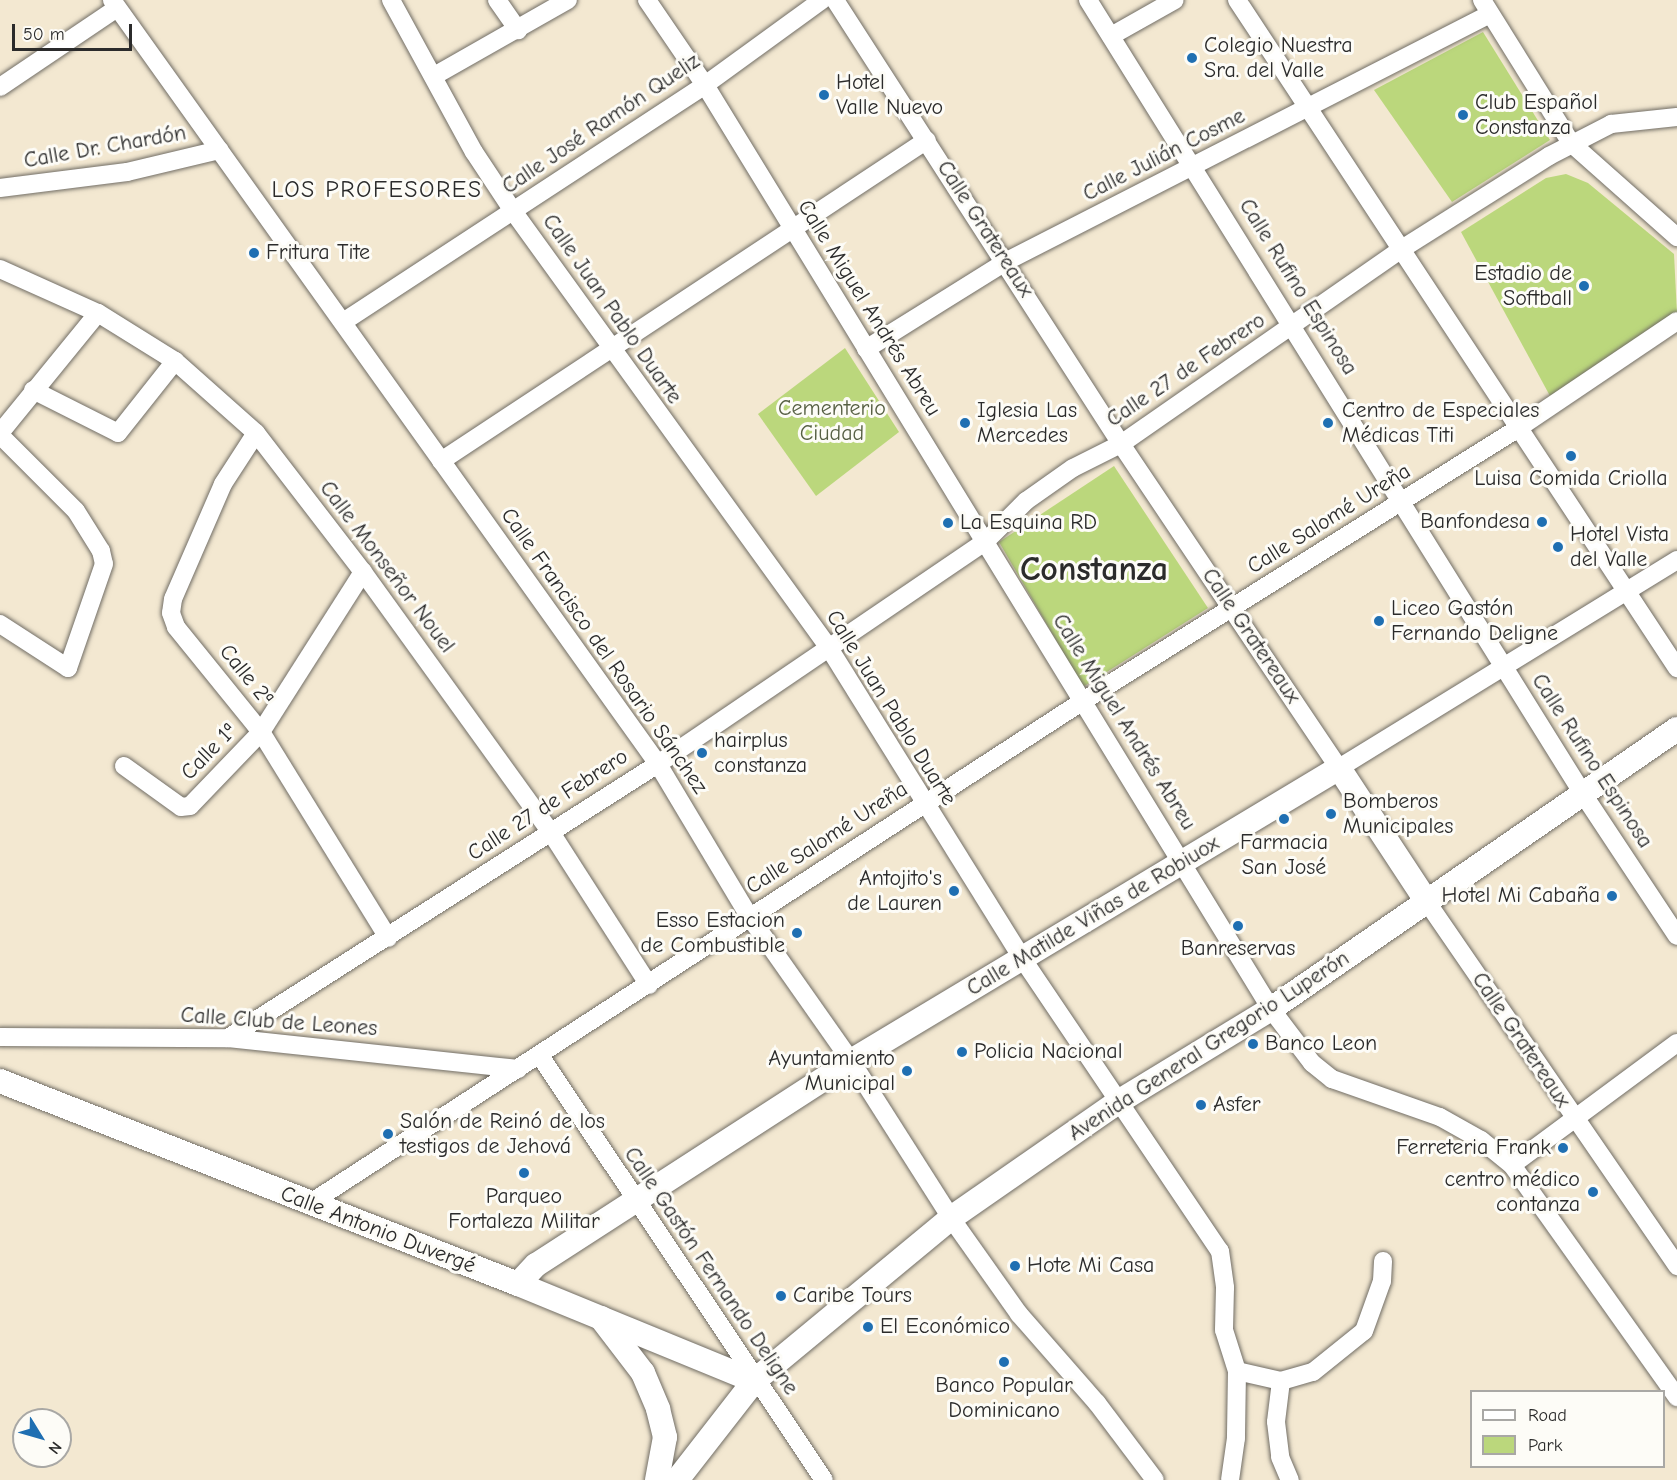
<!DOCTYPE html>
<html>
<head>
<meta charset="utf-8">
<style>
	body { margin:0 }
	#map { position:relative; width:1677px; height:1480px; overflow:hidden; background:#f3e8d1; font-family:"Comic Neue",sans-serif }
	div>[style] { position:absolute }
	.green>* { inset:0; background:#bbd77c }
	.roads { filter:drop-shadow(0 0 2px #716d65) drop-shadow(0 0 2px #716d65) }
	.minor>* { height:18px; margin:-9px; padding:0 9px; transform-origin:9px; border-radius:9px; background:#fff }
	.major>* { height:24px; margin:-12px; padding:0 12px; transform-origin:12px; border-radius:12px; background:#fff }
	.dots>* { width:16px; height:16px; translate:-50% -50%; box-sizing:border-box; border:3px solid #fdfcf7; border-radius:50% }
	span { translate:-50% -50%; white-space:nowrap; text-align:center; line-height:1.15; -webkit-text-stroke:6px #fdfcf7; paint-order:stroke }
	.poi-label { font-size:22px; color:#2b2b2b }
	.left { translate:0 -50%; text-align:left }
	.right { translate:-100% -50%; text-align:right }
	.street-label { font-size:22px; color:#2b2b2b }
	.park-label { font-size:22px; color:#565f43 }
	.neighbourhood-label { font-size:24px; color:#2b2b2b; letter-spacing:1.5px }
	.town-label { font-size:34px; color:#2b2b2b; font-weight:700 }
	.legend { position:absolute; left:1470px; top:1390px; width:195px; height:78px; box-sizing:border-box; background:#fdfcf7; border:2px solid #a9a8a5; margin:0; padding:8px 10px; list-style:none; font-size:18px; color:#2b2b2b }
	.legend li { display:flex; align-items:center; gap:12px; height:30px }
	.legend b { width:30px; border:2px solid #a9a8a5 }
	.north { position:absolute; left:12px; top:1408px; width:60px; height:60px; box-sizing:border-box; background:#fdfcf7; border:2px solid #a9a8a5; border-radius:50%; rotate:127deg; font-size:16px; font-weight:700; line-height:24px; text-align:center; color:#2b2b2b }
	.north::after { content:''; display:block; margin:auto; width:21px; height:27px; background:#1f6fb2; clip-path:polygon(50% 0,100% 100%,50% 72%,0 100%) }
	.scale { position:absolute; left:12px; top:24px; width:120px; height:27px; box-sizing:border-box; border:3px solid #2b2b2b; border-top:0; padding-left:8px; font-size:18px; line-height:21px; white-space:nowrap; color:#2b2b2b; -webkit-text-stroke:4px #fdfcf7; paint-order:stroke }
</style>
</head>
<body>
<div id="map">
	<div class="green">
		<i style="clip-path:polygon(1483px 32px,1550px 140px,1452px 202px,1374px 90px)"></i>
		<i style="clip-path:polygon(1566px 174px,1588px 183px,1674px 254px,1677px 314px,1550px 396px,1461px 232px,1546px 178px)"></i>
		<i style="clip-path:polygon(845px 348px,899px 432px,816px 496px,758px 414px)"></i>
		<i style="clip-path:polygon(1114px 466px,1208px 608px,1083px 687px,999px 542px)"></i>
	</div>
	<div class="roads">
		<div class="minor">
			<i style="left:112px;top:0;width:939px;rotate:54.45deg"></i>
			<i style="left:658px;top:764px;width:177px;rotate:59.1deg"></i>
			<i style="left:749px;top:916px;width:177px;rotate:54.9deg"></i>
			<i style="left:851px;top:1061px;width:186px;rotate:57.5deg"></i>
			<i style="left:951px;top:1218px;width:118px;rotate:54.7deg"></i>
			<i style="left:1019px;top:1314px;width:118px;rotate:48.8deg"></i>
			<i style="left:1097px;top:1403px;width:96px;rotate:53deg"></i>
			<i style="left:391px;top:0;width:173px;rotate:61.4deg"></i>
			<i style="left:474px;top:152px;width:71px;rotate:56.5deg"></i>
			<i style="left:513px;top:211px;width:539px;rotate:54.13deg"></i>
			<i style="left:829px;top:648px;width:365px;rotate:58.1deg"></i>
			<i style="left:1022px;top:958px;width:354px;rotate:56deg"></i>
			<i style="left:1220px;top:1251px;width:37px;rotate:82deg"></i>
			<i style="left:1225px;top:1288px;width:42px;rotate:91.4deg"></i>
			<i style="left:1224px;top:1330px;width:43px;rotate:72.4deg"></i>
			<i style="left:1237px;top:1371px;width:67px;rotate:90.9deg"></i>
			<i style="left:1236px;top:1438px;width:42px;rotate:98.1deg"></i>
			<i style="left:497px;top:0;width:37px;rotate:55deg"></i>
			<i style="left:647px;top:0;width:103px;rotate:55.7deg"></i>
			<i style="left:705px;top:85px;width:1084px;rotate:58.51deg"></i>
			<i style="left:1271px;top:1009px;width:68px;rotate:52.8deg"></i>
			<i style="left:1312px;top:1063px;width:26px;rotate:39deg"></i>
			<i style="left:1332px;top:1079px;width:114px;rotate:19.4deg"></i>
			<i style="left:1440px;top:1117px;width:47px;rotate:29.3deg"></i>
			<i style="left:1481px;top:1140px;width:40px;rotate:39deg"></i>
			<i style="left:1512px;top:1165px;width:285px;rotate:54.6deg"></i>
			<i style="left:835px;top:0;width:528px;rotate:57.21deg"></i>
			<i style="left:1121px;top:444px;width:391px;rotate:56.1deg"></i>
			<i style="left:1339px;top:768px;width:397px;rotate:-31.6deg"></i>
			<i style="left:1088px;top:0;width:936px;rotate:58.06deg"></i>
			<i style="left:1583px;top:794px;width:170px;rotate:56.5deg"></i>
			<i style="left:1237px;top:0;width:800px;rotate:56.63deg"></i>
			<i style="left:1482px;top:0;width:168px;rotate:58.1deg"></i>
			<i style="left:1571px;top:143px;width:142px;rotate:41.6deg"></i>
			<i style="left:1111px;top:36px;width:73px;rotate:-29.4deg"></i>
			<i style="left:434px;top:76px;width:154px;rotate:-29.6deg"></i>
			<i style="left:0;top:87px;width:141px;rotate:-34deg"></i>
			<i style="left:0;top:188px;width:128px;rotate:-7.2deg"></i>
			<i style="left:127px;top:172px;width:95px;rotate:-13.4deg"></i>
			<i style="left:0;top:269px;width:107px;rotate:24.2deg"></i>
			<i style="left:98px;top:313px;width:91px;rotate:31.9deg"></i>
			<i style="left:175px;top:361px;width:108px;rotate:41.6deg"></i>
			<i style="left:256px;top:433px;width:175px;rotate:52.4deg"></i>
			<i style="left:363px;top:572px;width:319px;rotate:54.2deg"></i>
			<i style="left:550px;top:831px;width:183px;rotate:57.3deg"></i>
			<i style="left:343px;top:322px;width:433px;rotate:-33.2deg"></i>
			<i style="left:705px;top:85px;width:145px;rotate:-36deg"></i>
			<i style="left:866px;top:349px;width:166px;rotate:-32deg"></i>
			<i style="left:1007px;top:261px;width:542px;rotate:-27.08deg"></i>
			<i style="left:33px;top:390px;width:95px;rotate:26.8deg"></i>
			<i style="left:118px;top:433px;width:92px;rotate:-51.6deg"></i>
			<i style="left:0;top:433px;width:155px;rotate:-50.8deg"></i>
			<i style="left:256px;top:433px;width:61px;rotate:122.9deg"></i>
			<i style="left:223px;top:484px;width:125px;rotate:113.5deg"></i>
			<i style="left:173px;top:599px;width:14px;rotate:98deg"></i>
			<i style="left:171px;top:613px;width:15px;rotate:70deg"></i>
			<i style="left:176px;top:627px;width:135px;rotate:51deg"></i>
			<i style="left:261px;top:732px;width:242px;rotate:58.3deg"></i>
			<i style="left:0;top:435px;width:107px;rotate:45deg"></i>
			<i style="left:76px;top:511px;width:47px;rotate:58deg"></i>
			<i style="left:101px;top:551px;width:13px;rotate:77deg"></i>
			<i style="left:104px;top:564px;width:110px;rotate:109.1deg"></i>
			<i style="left:68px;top:668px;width:81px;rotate:-147.1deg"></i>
			<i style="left:441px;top:461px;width:582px;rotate:-33.44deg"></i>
			<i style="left:124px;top:766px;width:70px;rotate:35.7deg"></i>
			<i style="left:181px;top:807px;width:9px;rotate:-6deg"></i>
			<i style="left:190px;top:806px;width:103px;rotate:-46.2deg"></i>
			<i style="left:261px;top:732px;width:190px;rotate:-57.5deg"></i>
			<i style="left:1427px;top:902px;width:442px;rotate:55.5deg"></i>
			<i style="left:0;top:1037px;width:228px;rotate:0.3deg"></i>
			<i style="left:228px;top:1038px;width:292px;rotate:6.1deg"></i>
			<i style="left:228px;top:1038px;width:510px;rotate:-32.51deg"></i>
			<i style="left:658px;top:764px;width:397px;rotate:-34.2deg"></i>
			<i style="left:986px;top:541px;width:57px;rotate:-45deg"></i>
			<i style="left:1026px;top:501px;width:57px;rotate:-35.1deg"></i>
			<i style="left:1073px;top:468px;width:54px;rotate:-26.6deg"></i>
			<i style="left:1121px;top:444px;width:340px;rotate:-34.8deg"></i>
			<i style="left:1400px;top:250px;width:176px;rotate:-32.2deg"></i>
			<i style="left:1549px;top:156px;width:70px;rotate:-27.3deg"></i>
			<i style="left:1611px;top:124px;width:66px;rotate:-6.1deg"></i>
			<i style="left:540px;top:1056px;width:510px;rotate:56.19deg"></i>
			<i style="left:1512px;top:1165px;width:205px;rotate:-36.5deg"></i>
			<i style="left:309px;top:1204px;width:923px;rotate:-33.02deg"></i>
			<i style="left:1083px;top:701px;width:512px;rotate:-32.08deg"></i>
			<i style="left:1517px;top:429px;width:193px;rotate:-34deg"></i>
			<i style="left:1237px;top:1371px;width:45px;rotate:12.8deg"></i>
			<i style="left:1281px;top:1381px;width:33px;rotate:-16deg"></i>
			<i style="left:1313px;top:1372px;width:65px;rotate:-38.8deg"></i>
			<i style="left:1364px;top:1331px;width:53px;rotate:-70.2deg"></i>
			<i style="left:1382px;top:1281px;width:20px;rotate:-87deg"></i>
			<i style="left:1281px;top:1381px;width:41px;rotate:97deg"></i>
			<i style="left:1276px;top:1422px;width:35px;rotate:83deg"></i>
			<i style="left:1280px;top:1457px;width:25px;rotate:67deg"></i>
		</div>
		<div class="major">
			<i style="left:0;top:1081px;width:556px;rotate:21.4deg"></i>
			<i style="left:518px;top:1284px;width:255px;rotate:22.3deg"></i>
			<i style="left:518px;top:1284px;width:26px;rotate:-47deg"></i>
			<i style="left:536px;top:1265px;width:375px;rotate:-32.9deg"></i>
			<i style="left:851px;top:1061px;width:569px;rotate:-30.98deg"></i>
			<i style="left:1339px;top:768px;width:160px;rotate:56.7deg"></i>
			<i style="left:601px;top:1318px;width:69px;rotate:52.6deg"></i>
			<i style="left:643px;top:1373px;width:39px;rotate:67deg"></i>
			<i style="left:658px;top:1409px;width:29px;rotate:76deg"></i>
			<i style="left:665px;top:1437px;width:44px;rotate:100.5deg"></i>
			<i style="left:677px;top:1480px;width:125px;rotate:-52.1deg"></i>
			<i style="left:754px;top:1381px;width:256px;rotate:-39.6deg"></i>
			<i style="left:951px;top:1218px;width:203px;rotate:-34.8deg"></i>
			<i style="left:1118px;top:1102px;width:179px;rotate:-31.3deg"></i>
			<i style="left:1271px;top:1009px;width:493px;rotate:-34.6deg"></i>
		</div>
	</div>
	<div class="dots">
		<i style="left:1192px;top:58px;background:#1f6fb2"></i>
		<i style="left:824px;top:95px;background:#1f6fb2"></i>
		<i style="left:1463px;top:115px;background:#1f6fb2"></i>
		<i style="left:254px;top:253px;background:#1f6fb2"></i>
		<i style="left:1584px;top:286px;background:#1f6fb2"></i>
		<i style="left:965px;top:423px;background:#1f6fb2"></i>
		<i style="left:1328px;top:423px;background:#1f6fb2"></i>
		<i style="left:1571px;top:456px;background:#1f6fb2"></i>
		<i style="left:1542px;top:522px;background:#1f6fb2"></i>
		<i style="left:948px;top:523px;background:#1f6fb2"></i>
		<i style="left:1558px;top:547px;background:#1f6fb2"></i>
		<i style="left:1379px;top:621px;background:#1f6fb2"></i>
		<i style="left:702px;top:753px;background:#1f6fb2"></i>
		<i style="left:1331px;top:814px;background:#1f6fb2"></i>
		<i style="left:1284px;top:819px;background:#1f6fb2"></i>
		<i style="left:954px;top:891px;background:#1f6fb2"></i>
		<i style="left:1612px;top:896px;background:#1f6fb2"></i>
		<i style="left:1238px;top:926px;background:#1f6fb2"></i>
		<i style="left:797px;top:933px;background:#1f6fb2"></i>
		<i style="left:1253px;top:1044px;background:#1f6fb2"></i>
		<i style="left:962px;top:1052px;background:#1f6fb2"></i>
		<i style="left:907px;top:1071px;background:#1f6fb2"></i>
		<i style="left:1201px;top:1105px;background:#1f6fb2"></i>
		<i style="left:388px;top:1134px;background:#1f6fb2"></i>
		<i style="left:1563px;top:1148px;background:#1f6fb2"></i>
		<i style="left:524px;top:1173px;background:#1f6fb2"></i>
		<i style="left:1593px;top:1192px;background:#1f6fb2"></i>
		<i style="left:1015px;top:1266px;background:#1f6fb2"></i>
		<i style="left:781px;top:1296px;background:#1f6fb2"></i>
		<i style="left:868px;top:1327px;background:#1f6fb2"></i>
		<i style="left:1004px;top:1362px;background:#1f6fb2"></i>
	</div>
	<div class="poi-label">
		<span class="left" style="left:1204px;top:58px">Colegio Nuestra<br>Sra. del Valle</span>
		<span class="left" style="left:836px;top:95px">Hotel<br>Valle Nuevo</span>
		<span class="left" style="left:1475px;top:115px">Club Español<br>Constanza</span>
		<span class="left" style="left:266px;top:253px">Fritura Tite</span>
		<span class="right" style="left:1572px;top:286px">Estadio de<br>Softball</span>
		<span class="left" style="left:977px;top:423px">Iglesia Las<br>Mercedes</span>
		<span class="left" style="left:1342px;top:423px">Centro de Especiales<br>Médicas Titi</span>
		<span style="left:1571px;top:479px">Luisa Comida Criolla</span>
		<span class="right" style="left:1530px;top:522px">Banfondesa</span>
		<span class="left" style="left:960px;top:523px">La Esquina RD</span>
		<span class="left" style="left:1570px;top:547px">Hotel Vista<br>del Valle</span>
		<span class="left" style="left:1391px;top:621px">Liceo Gastón<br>Fernando Deligne</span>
		<span class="left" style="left:714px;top:753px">hairplus<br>constanza</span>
		<span class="left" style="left:1343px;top:814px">Bomberos<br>Municipales</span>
		<span style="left:1284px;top:855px">Farmacia<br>San José</span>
		<span class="right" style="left:942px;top:891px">Antojito's<br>de Lauren</span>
		<span class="right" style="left:1600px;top:896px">Hotel Mi Cabaña</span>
		<span class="right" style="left:785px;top:933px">Esso Estacion<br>de Combustible</span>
		<span style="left:1238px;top:949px">Banreservas</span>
		<span class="left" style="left:1265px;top:1044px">Banco Leon</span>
		<span class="left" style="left:974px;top:1052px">Policia Nacional</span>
		<span class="right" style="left:895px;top:1071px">Ayuntamiento<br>Municipal</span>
		<span class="left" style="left:1213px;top:1105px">Asfer</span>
		<span class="left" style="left:400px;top:1134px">Salón de Reinó de los<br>testigos de Jehová</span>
		<span class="right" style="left:1551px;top:1148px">Ferreteria Frank</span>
		<span class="right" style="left:1580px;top:1192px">centro médico<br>contanza</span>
		<span style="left:524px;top:1209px">Parqueo<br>Fortaleza Militar</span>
		<span class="left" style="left:1027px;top:1266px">Hote Mi Casa</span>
		<span class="left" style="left:793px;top:1296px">Caribe Tours</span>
		<span class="left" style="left:880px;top:1327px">El Económico</span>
		<span style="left:1004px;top:1398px">Banco Popular<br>Dominicano</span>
	</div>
	<div class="street-label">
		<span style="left:601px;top:124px;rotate:-34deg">Calle José Ramón Queliz</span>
		<span style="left:105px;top:147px;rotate:-10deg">Calle Dr. Chardón</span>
		<span style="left:1164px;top:155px;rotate:-27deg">Calle Julián Cosme</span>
		<span style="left:985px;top:229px;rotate:57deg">Calle Gratereaux</span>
		<span style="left:1298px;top:287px;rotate:58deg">Calle Rufino Espinosa</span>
		<span style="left:869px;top:308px;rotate:58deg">Calle Miguel Andrés Abreu</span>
		<span style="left:612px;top:309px;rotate:55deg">Calle Juan Pablo Duarte</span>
		<span style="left:1186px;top:370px;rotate:-34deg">Calle 27 de Febrero</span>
		<span style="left:1329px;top:519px;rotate:-32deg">Calle Salomé Ureña</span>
		<span style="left:387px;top:567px;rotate:53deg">Calle Monseñor Nouel</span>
		<span style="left:1251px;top:636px;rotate:56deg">Calle Gratereaux</span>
		<span style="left:604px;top:651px;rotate:55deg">Calle Francisco del Rosario Sánchez</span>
		<span style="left:246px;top:675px;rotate:51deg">Calle 2ª</span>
		<span style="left:891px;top:708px;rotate:58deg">Calle Juan Pablo Duarte</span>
		<span style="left:1124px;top:722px;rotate:58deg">Calle Miguel Andrés Abreu</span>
		<span style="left:209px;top:752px;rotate:-46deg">Calle 1ª</span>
		<span style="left:1592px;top:761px;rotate:57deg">Calle Rufino Espinosa</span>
		<span style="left:548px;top:805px;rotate:-33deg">Calle 27 de Febrero</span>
		<span style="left:827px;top:838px;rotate:-33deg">Calle Salomé Ureña</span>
		<span style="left:1093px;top:916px;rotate:-31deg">Calle Matilde Viñas de Robiuox</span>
		<span style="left:279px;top:1022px;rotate:4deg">Calle Club de Leones</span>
		<span style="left:1521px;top:1040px;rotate:56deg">Calle Gratereaux</span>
		<span style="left:1209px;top:1046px;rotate:-33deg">Avenida General Gregorio Luperón</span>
		<span style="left:378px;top:1230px;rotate:21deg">Calle Antonio Duvergé</span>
		<span style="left:711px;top:1271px;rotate:56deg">Calle Gastón Fernando Deligne</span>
	</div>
	<div class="park-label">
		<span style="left:832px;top:421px">Cementerio<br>Ciudad</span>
	</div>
	<div class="neighbourhood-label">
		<span style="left:377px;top:190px">LOS PROFESORES</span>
	</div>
	<div class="town-label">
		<span style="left:1094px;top:570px">Constanza</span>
	</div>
	<ul class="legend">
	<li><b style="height:8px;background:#fff"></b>Road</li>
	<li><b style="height:16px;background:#bbd77c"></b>Park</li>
	</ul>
	<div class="north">N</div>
	<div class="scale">50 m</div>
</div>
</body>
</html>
